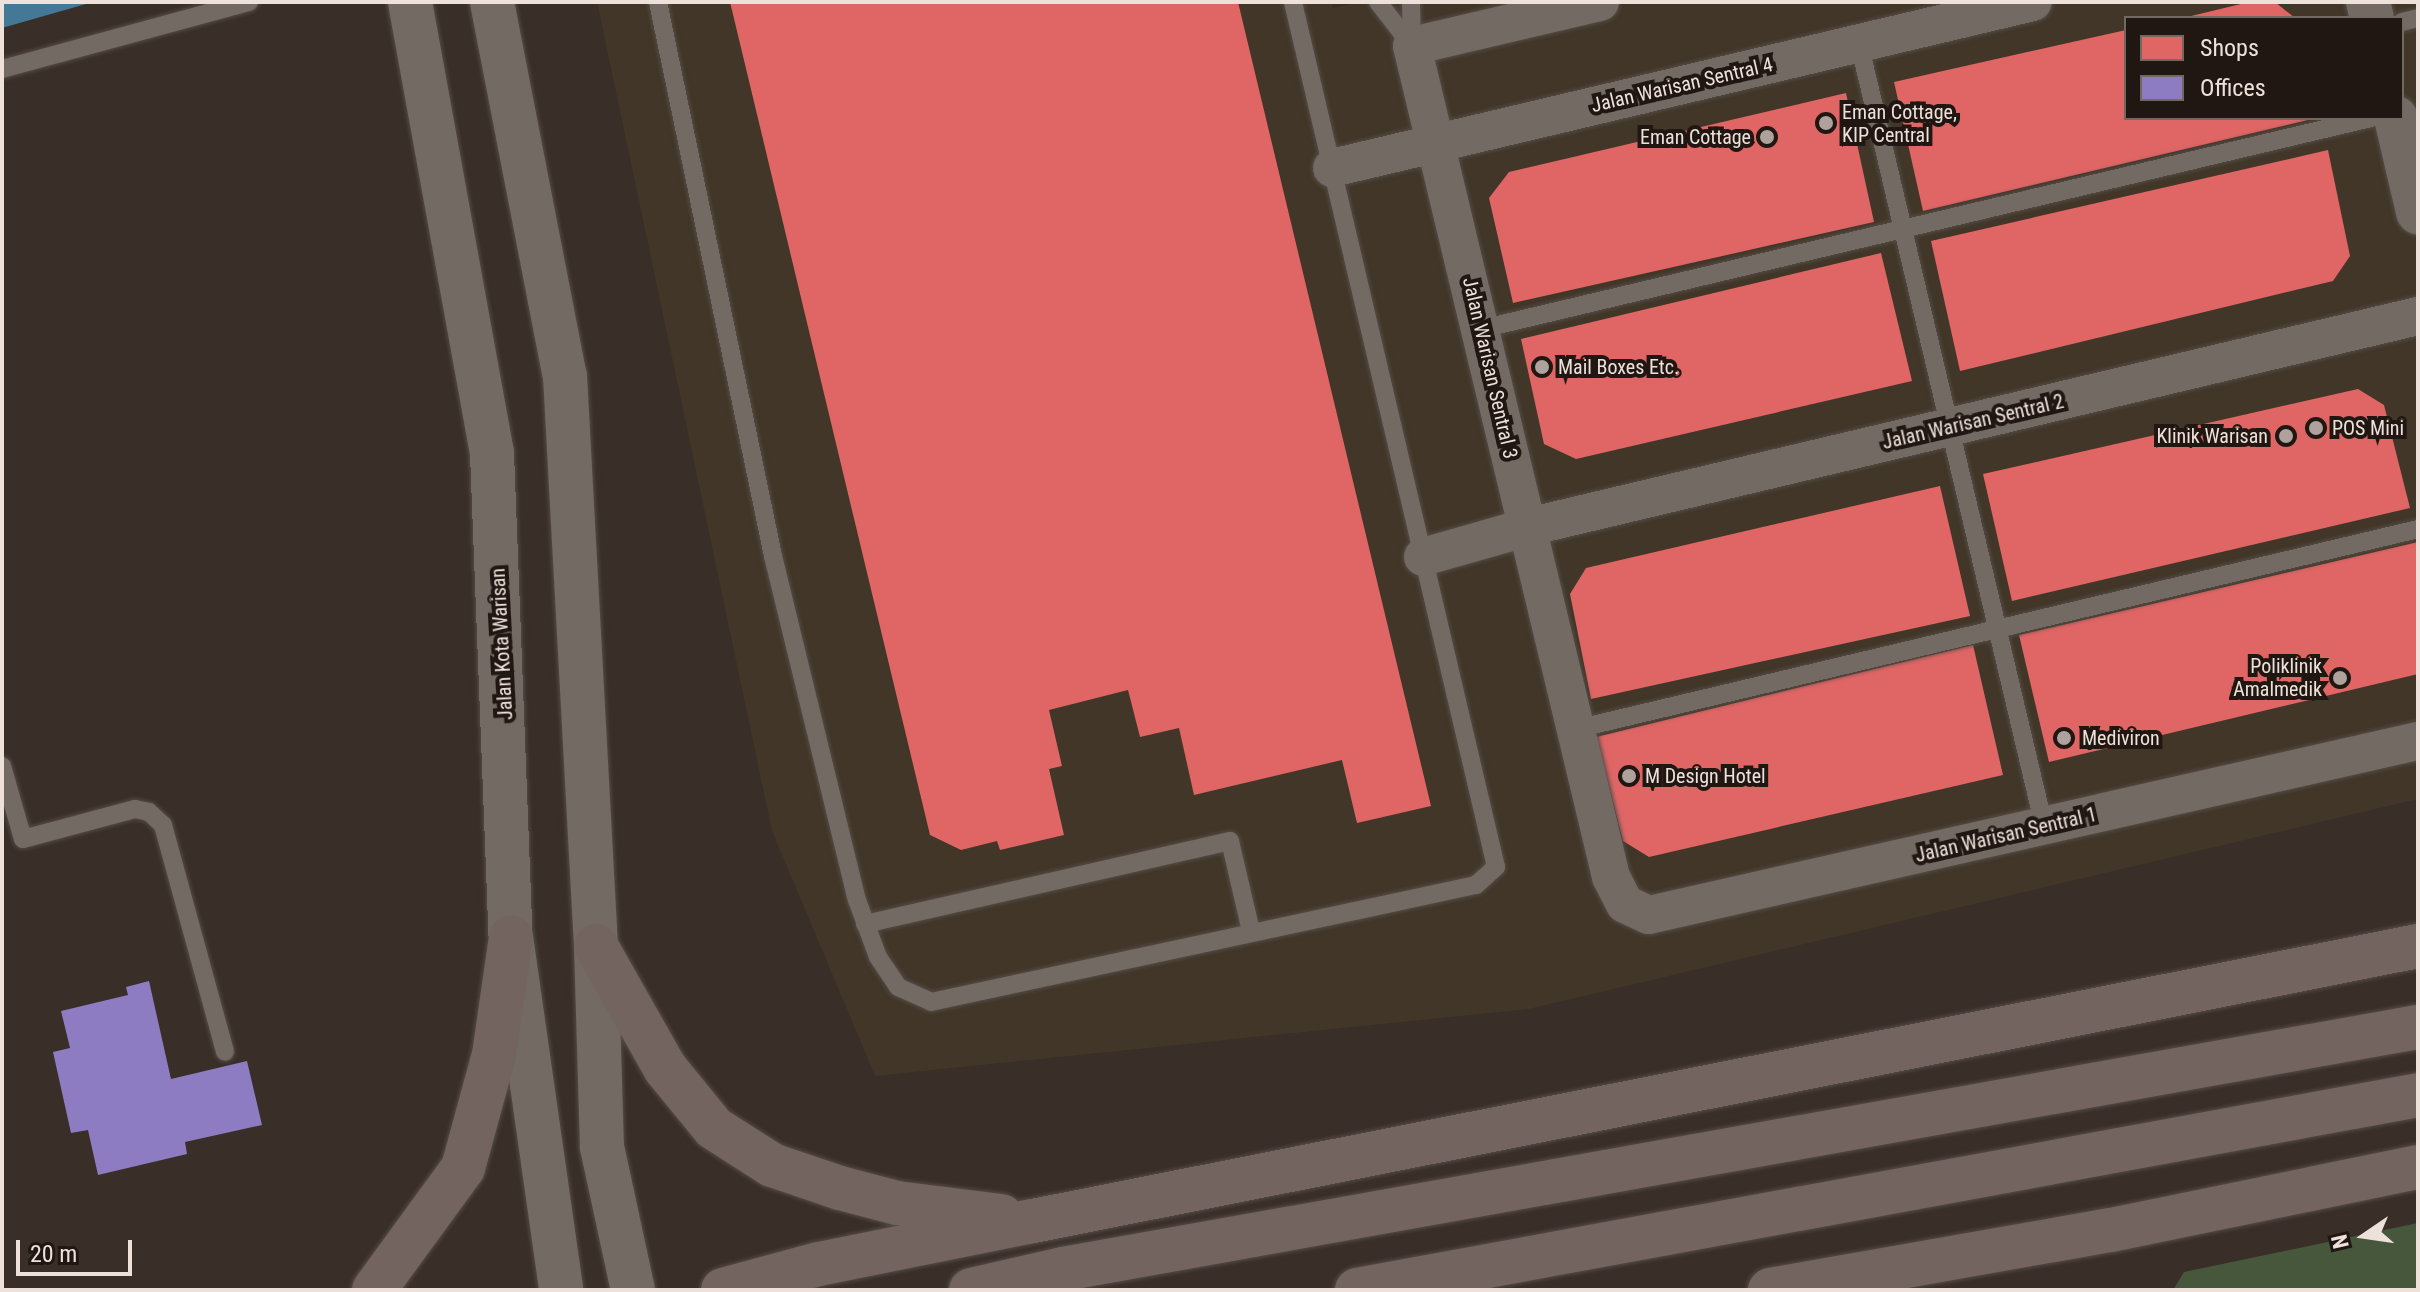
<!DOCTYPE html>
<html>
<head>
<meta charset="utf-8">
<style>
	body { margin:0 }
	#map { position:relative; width:2420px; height:1292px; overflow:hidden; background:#392e28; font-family:"Roboto Condensed",sans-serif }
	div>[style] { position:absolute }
	.commercial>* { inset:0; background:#413627 }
	.green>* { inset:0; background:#47573c }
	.water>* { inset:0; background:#437996 }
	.shops>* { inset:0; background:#e06666 }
	.offices>* { inset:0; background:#8e7cc3 }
	.roads { filter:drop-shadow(0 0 2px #554b46) drop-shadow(0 0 2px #554b46) }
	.service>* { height:18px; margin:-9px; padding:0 9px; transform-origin:9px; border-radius:9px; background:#736a64 }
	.minor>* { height:38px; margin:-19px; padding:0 19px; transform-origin:19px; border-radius:19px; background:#736a64 }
	.tertiary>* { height:44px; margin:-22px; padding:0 22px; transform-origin:22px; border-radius:22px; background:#736a64 }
	.trunk>* { height:44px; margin:-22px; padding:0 22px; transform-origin:22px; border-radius:22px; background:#746460 }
	.dots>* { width:22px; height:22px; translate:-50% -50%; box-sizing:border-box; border:4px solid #201712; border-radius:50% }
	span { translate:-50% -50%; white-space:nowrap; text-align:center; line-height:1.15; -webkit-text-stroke:8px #201712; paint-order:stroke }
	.street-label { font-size:20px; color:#eee1da }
	.poi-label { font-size:20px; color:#eee1da }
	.left { translate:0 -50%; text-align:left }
	.right { translate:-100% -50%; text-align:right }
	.frame { position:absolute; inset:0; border:4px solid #eee1da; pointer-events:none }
	.legend { position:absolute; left:2124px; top:16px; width:280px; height:104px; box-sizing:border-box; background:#201712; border:2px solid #726862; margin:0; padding:10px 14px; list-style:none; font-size:24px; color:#eee1da }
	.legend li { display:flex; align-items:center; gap:16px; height:40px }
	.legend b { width:40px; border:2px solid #726862 }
	.north { position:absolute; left:2324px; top:1196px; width:80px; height:80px; -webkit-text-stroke:6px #201712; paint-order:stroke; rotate:257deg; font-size:22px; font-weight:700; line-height:32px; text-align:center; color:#eee1da }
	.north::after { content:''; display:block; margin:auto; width:28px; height:36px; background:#eee1da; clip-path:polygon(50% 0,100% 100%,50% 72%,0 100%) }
	.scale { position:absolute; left:16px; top:1240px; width:116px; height:36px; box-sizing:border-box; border:4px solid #eee1da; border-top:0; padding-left:10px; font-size:24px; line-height:28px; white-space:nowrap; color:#eee1da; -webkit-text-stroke:6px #201712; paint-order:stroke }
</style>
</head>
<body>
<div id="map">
	<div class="commercial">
		<i style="clip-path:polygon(evenodd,597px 2px,1332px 2px,1333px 8px,1360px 2px,2418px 2px,2418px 799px,1529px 1009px,875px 1076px,772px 831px,597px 2px,2126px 18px,2402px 18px,2402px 118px,2126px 118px,2126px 18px)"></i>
	</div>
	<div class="green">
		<i style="clip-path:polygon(2418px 1223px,2418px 1290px,2173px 1290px,2184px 1272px)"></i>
	</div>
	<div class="water">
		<i style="clip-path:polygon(2px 2px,93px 2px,2px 28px)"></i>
	</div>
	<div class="shops">
		<i style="clip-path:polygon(730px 2px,1238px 2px,1431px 806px,1357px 823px,1342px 760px,1194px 795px,1179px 728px,1140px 737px,1128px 690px,1049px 710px,1062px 766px,1049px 769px,1064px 835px,1000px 850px,997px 841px,961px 850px,930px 835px)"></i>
		<i style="clip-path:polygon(2249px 2px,2275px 2px,2295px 18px,2183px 18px)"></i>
		<i style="clip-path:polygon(2126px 30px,2126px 118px,2312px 119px,1923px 211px,1894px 82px)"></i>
		<i style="clip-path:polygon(1846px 93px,1874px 222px,1513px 303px,1489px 198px,1509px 172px)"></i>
		<i style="clip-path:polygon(2328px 150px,2350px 256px,2333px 281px,1960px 371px,1931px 241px)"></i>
		<i style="clip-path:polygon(1881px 253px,1912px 381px,1576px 459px,1544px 444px,1521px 339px)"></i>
		<i style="clip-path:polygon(2358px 389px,2384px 405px,2410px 508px,2012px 601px,1983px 474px)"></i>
		<i style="clip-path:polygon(1940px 486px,1970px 616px,1591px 699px,1570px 594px,1586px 568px)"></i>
		<i style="clip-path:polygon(2418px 542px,2418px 674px,2049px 762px,2019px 635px)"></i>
		<i style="clip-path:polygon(1973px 645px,2003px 775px,1649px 857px,1623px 841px,1596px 737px)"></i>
	</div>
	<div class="offices">
		<i style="clip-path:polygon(149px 981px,171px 1079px,247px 1061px,262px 1125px,185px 1142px,187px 1154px,98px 1175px,88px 1130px,71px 1133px,53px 1052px,70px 1048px,61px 1011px,128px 995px,126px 987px)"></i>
	</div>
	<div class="roads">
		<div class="service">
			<i style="left:658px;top:2px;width:566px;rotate:78.27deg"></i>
			<i style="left:773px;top:556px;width:354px;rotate:76.3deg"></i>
			<i style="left:857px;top:900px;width:61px;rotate:69.8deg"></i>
			<i style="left:878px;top:957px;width:36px;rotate:56deg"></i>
			<i style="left:898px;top:987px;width:36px;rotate:24deg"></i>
			<i style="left:931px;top:1002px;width:557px;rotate:-12.12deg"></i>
			<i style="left:1476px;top:885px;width:27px;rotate:-42deg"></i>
			<i style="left:1496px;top:867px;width:889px;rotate:-103.21deg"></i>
			<i style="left:1378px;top:2px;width:56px;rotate:52.3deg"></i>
			<i style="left:1411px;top:2px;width:44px;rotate:88.7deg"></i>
			<i style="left:2402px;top:22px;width:16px;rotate:-14deg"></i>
			<i style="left:1859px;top:43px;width:805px;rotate:76.71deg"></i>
			<i style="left:2px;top:69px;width:256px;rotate:-15.2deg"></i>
			<i style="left:1481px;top:329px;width:915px;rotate:-13.34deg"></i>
			<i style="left:1576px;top:729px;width:865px;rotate:-13.36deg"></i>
			<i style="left:2px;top:766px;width:76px;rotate:74deg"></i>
			<i style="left:23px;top:839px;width:116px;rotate:-15deg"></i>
			<i style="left:135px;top:809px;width:14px;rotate:12deg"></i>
			<i style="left:149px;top:812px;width:19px;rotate:43deg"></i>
			<i style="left:163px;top:825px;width:235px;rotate:74.7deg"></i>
			<i style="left:865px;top:924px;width:374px;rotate:-12.8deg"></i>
			<i style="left:1230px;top:841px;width:92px;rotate:76.9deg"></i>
		</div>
		<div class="minor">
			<i style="left:1600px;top:2px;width:193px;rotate:166.8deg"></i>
			<i style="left:1412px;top:46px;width:854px;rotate:76.53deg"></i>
			<i style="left:1611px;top:877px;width:30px;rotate:63deg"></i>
			<i style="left:1625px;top:904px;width:26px;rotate:25deg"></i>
			<i style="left:1649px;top:915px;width:788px;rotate:-12.75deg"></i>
			<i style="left:1332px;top:168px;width:720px;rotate:-13.32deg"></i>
			<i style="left:1423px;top:557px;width:109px;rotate:-15.9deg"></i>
			<i style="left:1528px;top:527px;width:915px;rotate:-13.34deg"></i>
		</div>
		<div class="tertiary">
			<i style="left:410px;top:2px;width:458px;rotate:79.7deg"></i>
			<i style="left:492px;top:453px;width:484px;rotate:87.8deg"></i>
			<i style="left:511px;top:937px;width:357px;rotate:81.9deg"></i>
			<i style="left:492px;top:2px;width:381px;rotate:79deg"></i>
			<i style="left:565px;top:376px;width:571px;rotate:86.89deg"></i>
			<i style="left:596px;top:946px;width:201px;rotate:88.3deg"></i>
			<i style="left:602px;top:1147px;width:146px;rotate:77.8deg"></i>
			<i style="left:2368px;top:2px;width:16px;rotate:76deg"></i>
			<i style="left:2396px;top:118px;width:97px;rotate:76.8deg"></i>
		</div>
		<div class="trunk">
			<i style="left:596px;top:946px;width:140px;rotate:60.5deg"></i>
			<i style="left:665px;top:1068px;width:77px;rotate:50.8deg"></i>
			<i style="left:714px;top:1128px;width:69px;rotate:32.5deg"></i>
			<i style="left:772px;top:1165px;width:72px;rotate:18.7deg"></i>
			<i style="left:840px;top:1188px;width:59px;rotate:14.7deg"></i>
			<i style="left:897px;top:1203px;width:105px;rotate:7.1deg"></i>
			<i style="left:374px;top:1290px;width:151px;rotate:-53.9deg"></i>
			<i style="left:463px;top:1168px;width:117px;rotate:-74.7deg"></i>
			<i style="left:494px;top:1055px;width:119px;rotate:-81.8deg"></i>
			<i style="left:723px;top:1290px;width:99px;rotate:-15.2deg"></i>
			<i style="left:819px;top:1264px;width:218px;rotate:-11.4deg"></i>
			<i style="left:1033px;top:1221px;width:1412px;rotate:-11.23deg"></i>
			<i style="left:971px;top:1290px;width:94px;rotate:-12.9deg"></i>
			<i style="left:1063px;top:1269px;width:1376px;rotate:-10.13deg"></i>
			<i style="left:1357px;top:1290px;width:1079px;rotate:-10.41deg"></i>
			<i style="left:1770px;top:1290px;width:346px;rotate:-10deg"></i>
			<i style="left:2111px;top:1230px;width:313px;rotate:-11.6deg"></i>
		</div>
	</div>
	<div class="dots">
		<i style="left:1826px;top:123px;background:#afa29c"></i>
		<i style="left:1767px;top:137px;background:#afa29c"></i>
		<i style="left:1542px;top:367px;background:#afa29c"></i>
		<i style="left:2316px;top:428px;background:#afa29c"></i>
		<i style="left:2286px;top:436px;background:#afa29c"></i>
		<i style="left:2340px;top:678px;background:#afa29c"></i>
		<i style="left:2064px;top:738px;background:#afa29c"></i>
		<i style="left:1629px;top:776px;background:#afa29c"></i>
	</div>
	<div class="street-label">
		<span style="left:1682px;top:85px;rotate:-13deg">Jalan Warisan Sentral 4</span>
		<span style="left:1490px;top:368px;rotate:77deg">Jalan Warisan Sentral 3</span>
		<span style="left:1973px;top:422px;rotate:-13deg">Jalan Warisan Sentral 2</span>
		<span style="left:502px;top:644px;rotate:-93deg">Jalan Kota Warisan</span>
		<span style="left:2006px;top:835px;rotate:-13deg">Jalan Warisan Sentral 1</span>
	</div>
	<div class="poi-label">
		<span class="left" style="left:1842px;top:124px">Eman Cottage,<br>KIP Central</span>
		<span class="right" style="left:1751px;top:137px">Eman Cottage</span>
		<span class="left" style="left:1558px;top:367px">Mail Boxes Etc.</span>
		<span class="left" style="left:2332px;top:428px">POS Mini</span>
		<span class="right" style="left:2268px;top:436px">Klinik Warisan</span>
		<span class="right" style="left:2322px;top:678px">Poliklinik<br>Amalmedik</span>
		<span class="left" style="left:2082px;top:738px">Mediviron</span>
		<span class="left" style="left:1645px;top:776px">M Design Hotel</span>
	</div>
	<div class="frame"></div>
	<ul class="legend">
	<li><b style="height:22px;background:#e06666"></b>Shops</li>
	<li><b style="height:22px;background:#8e7cc3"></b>Offices</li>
	</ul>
	<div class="north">N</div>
	<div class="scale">20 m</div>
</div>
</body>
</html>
